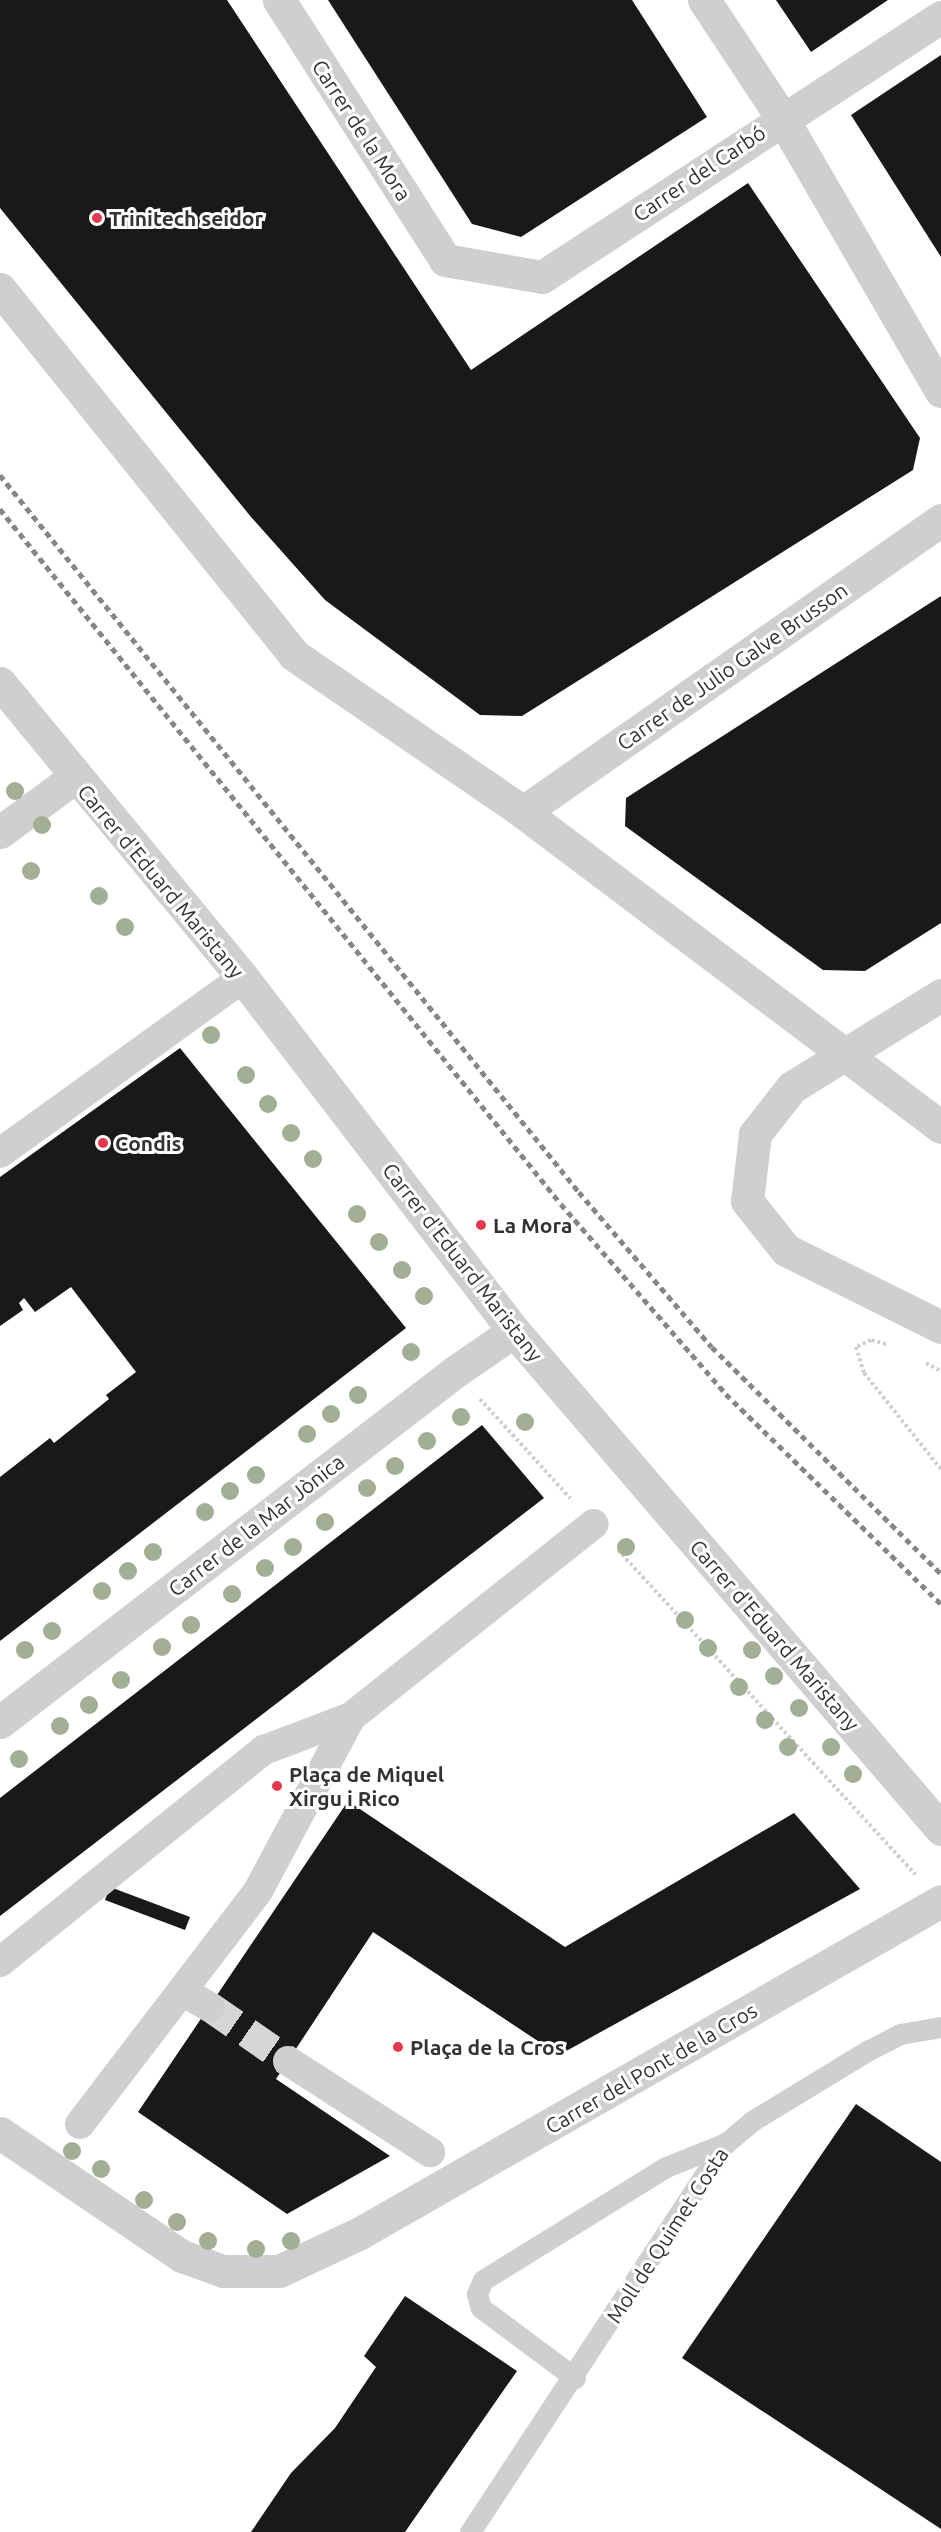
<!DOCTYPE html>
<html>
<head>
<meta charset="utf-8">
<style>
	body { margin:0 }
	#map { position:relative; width:941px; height:2532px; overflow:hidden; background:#fff; font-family:Ubuntu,sans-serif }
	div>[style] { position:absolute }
	.building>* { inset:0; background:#191919 }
	.pedestrian-tunnel>* { height:30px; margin-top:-15px; transform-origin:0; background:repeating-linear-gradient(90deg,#d6d6d6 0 30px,transparent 0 45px) }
	.path>* { height:4px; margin-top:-2px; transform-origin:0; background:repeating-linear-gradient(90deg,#cfcfcf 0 3px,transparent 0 6px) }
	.service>* { height:21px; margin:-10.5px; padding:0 10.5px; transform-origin:10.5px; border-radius:10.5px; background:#cfcfcf }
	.pedestrian>* { height:30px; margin:-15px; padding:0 15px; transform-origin:15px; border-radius:15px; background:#cfcfcf }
	.minor>* { height:33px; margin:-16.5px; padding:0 16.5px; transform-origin:16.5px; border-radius:16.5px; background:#cfcfcf }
	.rail>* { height:4.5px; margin-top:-2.25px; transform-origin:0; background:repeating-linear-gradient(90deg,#878787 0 6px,transparent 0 10.5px) }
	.minor-bridge>* { height:33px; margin:-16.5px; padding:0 16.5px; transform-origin:16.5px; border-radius:16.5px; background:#cfcfcf }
	.trees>* { width:18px; height:18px; margin:-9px; border-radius:50%; background:#a2af95 }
	.dots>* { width:16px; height:16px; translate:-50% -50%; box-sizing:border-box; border:3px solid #fff; border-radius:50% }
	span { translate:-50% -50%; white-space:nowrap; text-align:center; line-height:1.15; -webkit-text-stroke:6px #fff; paint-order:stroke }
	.street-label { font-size:21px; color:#323232 }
	.poi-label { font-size:21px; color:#323232; font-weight:700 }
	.left { translate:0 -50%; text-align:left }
</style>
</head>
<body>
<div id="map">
	<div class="building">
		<i style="clip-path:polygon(0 0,227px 0,471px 370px,748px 183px,920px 438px,913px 470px,522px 716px,480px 715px,325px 600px,251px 517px,0 208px)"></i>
		<i style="clip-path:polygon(328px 0,632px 0,707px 117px,521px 237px,472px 224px)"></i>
		<i style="clip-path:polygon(776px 0,888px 0,811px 52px)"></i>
		<i style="clip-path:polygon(941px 55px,941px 257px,851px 115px)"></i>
		<i style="clip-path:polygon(941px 596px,941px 923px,865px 971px,823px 970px,625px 826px,626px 798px)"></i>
		<i style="clip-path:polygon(180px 1048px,406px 1328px,0 1641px,0 1477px,50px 1438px,54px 1443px,109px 1399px,106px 1395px,136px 1372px,71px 1287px,35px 1312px,24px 1298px,19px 1303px,23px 1310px,0 1326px,0 1177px)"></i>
		<i style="clip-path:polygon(482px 1425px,544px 1498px,0 1916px,0 1798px)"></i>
		<i style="clip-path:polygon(348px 1801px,565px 1947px,794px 1813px,860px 1889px,559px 2055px,373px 1932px,276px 2079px,390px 2156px,287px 2214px,138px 2112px)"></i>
		<i style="clip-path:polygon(110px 1887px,190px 1917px,185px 1930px,105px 1900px)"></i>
		<i style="clip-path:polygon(856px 2104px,941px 2162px,941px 2529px,682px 2358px)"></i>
		<i style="clip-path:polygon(405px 2296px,517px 2371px,405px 2532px,251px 2532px,291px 2473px,335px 2428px,376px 2367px,364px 2356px)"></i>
	</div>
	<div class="pedestrian-tunnel">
		<i style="left:210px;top:2007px;width:95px;rotate:34.7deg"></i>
	</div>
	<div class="path">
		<i style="left:886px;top:1344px;width:16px;rotate:-165deg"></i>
		<i style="left:871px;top:1340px;width:17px;rotate:155deg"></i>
		<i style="left:856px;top:1347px;width:27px;rotate:73deg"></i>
		<i style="left:864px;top:1373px;width:123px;rotate:51.3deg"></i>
		<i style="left:926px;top:1363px;width:17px;rotate:28deg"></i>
		<i style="left:480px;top:1399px;width:134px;rotate:47.7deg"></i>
		<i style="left:618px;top:1550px;width:440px;rotate:47.5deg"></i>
	</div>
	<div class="service">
		<i style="left:575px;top:2378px;width:117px;rotate:-143.3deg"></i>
		<i style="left:481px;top:2308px;width:15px;rotate:-106deg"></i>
		<i style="left:477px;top:2294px;width:15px;rotate:-67deg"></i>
		<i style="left:483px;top:2280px;width:215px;rotate:-31.7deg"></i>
		<i style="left:666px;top:2167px;width:65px;rotate:-21.8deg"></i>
		<i style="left:470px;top:2532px;width:466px;rotate:-56.7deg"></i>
		<i style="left:726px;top:2143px;width:34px;rotate:-40deg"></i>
		<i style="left:752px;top:2121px;width:137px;rotate:-31.3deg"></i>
		<i style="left:869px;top:2050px;width:35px;rotate:-27deg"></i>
		<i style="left:900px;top:2034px;width:42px;rotate:-9.7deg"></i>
	</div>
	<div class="pedestrian">
		<i style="left:0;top:1153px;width:299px;rotate:-35.8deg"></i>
		<i style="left:0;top:1962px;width:339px;rotate:-38.8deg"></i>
		<i style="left:264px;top:1750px;width:93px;rotate:-20.8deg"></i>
		<i style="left:351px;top:1717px;width:310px;rotate:-38.5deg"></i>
		<i style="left:182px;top:1991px;width:32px;rotate:30deg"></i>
		<i style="left:288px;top:2061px;width:169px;rotate:32.7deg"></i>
		<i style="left:80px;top:2124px;width:293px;rotate:-52.6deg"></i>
		<i style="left:258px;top:1891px;width:197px;rotate:-61.9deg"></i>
	</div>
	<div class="minor">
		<i style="left:279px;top:0;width:308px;rotate:57.4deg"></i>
		<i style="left:445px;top:260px;width:98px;rotate:9.9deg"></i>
		<i style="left:542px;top:277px;width:476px;rotate:-33.1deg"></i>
		<i style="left:704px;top:0;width:141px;rotate:56.5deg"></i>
		<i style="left:782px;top:118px;width:316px;rotate:59.8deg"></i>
		<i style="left:0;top:289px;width:469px;rotate:51.2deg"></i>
		<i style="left:294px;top:655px;width:278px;rotate:34.4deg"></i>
		<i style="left:523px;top:812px;width:523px;rotate:37deg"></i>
		<i style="left:0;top:683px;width:382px;rotate:50.5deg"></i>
		<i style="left:243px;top:978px;width:445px;rotate:52.5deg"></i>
		<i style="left:514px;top:1331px;width:656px;rotate:49.39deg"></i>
		<i style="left:523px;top:812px;width:510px;rotate:-34.94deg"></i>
		<i style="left:0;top:832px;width:93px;rotate:-36.3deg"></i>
		<i style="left:941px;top:995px;width:175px;rotate:148.3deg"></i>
		<i style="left:792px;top:1087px;width:60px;rotate:128.2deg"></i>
		<i style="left:755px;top:1134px;width:67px;rotate:96.8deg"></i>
		<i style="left:747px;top:1201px;width:63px;rotate:51.5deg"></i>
		<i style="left:786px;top:1250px;width:173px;rotate:26.4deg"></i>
		<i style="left:0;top:1722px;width:575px;rotate:-37.59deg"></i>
		<i style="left:456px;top:1371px;width:70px;rotate:-34.6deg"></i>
		<i style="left:0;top:2133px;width:220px;rotate:34.1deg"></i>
		<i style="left:182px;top:2256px;width:44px;rotate:20.1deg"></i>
		<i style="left:223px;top:2271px;width:56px"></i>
		<i style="left:279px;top:2271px;width:89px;rotate:-25.1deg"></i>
	</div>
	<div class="rail">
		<i style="left:0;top:475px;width:922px;rotate:51.08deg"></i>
		<i style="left:579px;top:1192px;width:204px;rotate:49.4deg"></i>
		<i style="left:712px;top:1347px;width:322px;rotate:44.7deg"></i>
		<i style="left:0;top:509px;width:893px;rotate:51.09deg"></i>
		<i style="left:561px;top:1204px;width:252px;rotate:49deg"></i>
		<i style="left:726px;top:1394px;width:301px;rotate:44.3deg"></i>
	</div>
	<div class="minor-bridge">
		<i style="left:360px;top:2233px;width:669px;rotate:-29.74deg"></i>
	</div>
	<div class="trees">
		<i style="left:15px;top:791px"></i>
		<i style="left:42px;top:825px"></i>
		<i style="left:31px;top:871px"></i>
		<i style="left:99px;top:896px"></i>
		<i style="left:125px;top:927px"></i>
		<i style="left:211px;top:1035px"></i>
		<i style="left:246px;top:1075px"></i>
		<i style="left:268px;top:1104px"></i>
		<i style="left:291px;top:1133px"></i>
		<i style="left:313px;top:1159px"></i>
		<i style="left:357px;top:1214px"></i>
		<i style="left:379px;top:1242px"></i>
		<i style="left:402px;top:1270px"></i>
		<i style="left:424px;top:1296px"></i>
		<i style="left:411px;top:1352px"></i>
		<i style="left:358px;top:1395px"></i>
		<i style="left:331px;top:1414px"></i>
		<i style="left:461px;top:1417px"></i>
		<i style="left:525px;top:1422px"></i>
		<i style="left:307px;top:1434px"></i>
		<i style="left:427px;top:1441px"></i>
		<i style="left:395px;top:1466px"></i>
		<i style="left:256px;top:1475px"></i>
		<i style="left:367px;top:1488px"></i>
		<i style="left:230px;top:1491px"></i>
		<i style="left:205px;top:1512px"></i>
		<i style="left:325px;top:1522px"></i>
		<i style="left:293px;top:1547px"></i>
		<i style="left:626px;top:1547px"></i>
		<i style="left:153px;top:1552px"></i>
		<i style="left:265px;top:1568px"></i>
		<i style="left:128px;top:1571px"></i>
		<i style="left:102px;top:1591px"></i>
		<i style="left:232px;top:1594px"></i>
		<i style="left:685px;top:1620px"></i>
		<i style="left:191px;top:1625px"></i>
		<i style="left:52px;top:1631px"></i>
		<i style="left:162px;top:1647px"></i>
		<i style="left:708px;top:1648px"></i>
		<i style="left:25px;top:1650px"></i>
		<i style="left:752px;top:1650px"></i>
		<i style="left:774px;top:1676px"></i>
		<i style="left:121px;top:1680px"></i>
		<i style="left:739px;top:1687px"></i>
		<i style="left:89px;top:1705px"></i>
		<i style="left:799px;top:1708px"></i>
		<i style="left:765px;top:1720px"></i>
		<i style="left:60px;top:1726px"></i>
		<i style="left:788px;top:1747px"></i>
		<i style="left:831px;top:1747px"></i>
		<i style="left:19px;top:1759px"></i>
		<i style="left:853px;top:1774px"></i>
		<i style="left:72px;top:2151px"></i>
		<i style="left:101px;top:2169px"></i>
		<i style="left:144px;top:2200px"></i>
		<i style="left:177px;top:2222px"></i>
		<i style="left:208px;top:2241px"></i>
		<i style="left:291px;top:2241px"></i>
		<i style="left:256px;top:2249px"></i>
	</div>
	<div class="dots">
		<i style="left:97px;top:218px;background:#e3394d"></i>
		<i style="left:103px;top:1143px;background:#e3394d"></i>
		<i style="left:481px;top:1225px;background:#e3394d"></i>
		<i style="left:277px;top:1786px;background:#e3394d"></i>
		<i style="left:398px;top:2047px;background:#e3394d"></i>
	</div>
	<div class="street-label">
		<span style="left:362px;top:130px;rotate:57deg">Carrer de la Mora</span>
		<span style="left:699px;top:173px;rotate:-34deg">Carrer del Carbó</span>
		<span style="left:732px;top:666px;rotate:-35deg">Carrer de Julio Galve Brusson</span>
		<span style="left:161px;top:881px;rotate:50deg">Carrer d'Eduard Maristany</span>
		<span style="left:463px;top:1262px;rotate:52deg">Carrer d'Eduard Maristany</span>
		<span style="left:256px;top:1525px;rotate:-38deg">Carrer de la Mar Jònica</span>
		<span style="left:775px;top:1635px;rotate:49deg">Carrer d'Eduard Maristany</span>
		<span style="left:651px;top:2068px;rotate:-30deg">Carrer del Pont de la Cros</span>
		<span style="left:667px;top:2235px;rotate:-57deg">Moll de Quimet Costa</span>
	</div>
	<div class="poi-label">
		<span class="left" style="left:109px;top:218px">Trinitech seidor</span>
		<span class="left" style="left:115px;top:1143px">Condis</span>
		<span class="left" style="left:493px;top:1225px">La Mora</span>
		<span class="left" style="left:289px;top:1786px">Plaça de Miquel<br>Xirgu i Rico</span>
		<span class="left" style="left:410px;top:2047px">Plaça de la Cros</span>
	</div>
</div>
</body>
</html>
